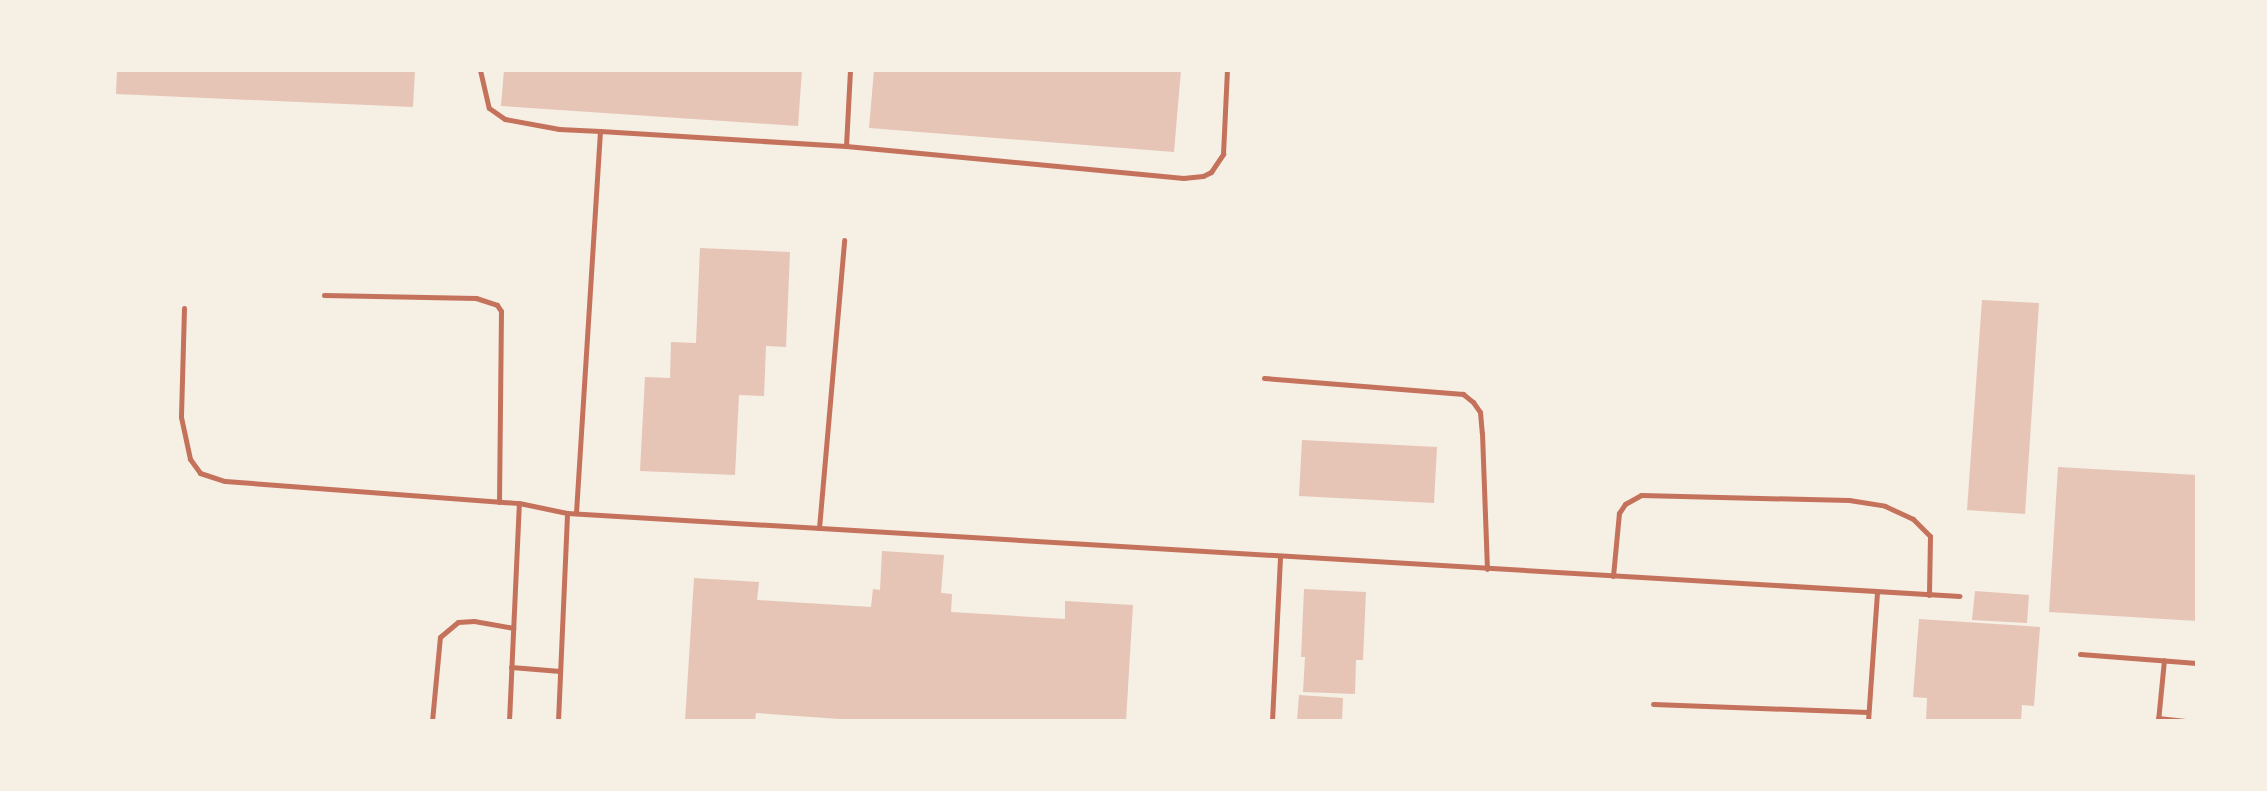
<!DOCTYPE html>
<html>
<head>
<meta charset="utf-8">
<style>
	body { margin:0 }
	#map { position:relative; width:2267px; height:791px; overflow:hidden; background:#f6efe4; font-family:"Sofia Sans Condensed",sans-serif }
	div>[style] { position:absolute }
	.building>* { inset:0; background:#e6c5b7 }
	.service>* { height:5px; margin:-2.5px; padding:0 2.5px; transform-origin:2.5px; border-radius:2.5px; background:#c5725c }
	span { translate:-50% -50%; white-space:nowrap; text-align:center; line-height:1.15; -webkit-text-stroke:5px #f6efe4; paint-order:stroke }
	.frame { position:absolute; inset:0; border:72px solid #f6efe4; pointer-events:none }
</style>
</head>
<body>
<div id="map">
	<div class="building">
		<i style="clip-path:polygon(117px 70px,415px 70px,413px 107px,116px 94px)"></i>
		<i style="clip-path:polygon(504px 70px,802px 70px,798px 126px,501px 106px)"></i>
		<i style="clip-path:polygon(874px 70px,1181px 70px,1174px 152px,869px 128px)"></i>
		<i style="clip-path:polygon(700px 248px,790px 252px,786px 347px,766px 346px,764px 396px,739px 395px,735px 475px,640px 471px,645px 377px,670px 378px,671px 342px,696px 343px)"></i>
		<i style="clip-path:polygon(1982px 300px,2039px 303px,2025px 514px,1967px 510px)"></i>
		<i style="clip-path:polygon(1302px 440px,1437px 447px,1434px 503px,1299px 496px)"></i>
		<i style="clip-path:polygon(2058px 467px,2197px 475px,2197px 621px,2049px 612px)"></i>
		<i style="clip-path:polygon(882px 551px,944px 555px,941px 593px,952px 594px,951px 612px,1065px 619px,1065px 601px,1133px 605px,1126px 721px,867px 721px,756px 713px,755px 721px,685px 721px,694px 578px,759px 582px,757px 600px,871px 607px,873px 589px,880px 590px)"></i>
		<i style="clip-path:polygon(1304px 589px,1366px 592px,1363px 660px,1356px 660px,1355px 694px,1303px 692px,1305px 657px,1301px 657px)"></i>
		<i style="clip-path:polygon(1975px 591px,2029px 595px,2027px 623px,1972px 620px)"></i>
		<i style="clip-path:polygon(1919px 619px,2040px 627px,2034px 706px,2022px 705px,2021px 721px,1926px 721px,1927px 698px,1913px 697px)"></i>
		<i style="clip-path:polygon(1299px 695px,1343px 698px,1342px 721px,1297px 721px)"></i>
	</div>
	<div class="service">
		<i style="left:480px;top:70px;width:39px;rotate:77deg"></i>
		<i style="left:489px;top:108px;width:19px;rotate:35deg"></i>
		<i style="left:505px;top:119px;width:55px;rotate:10.5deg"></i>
		<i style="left:559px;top:129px;width:41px;rotate:2.8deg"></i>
		<i style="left:600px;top:131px;width:383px;rotate:93.6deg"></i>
		<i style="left:600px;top:131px;width:246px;rotate:3.5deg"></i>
		<i style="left:846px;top:146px;width:339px;rotate:5.4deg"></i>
		<i style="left:1183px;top:178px;width:20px;rotate:-6deg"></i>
		<i style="left:1203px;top:176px;width:9px;rotate:-27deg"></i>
		<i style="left:1211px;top:172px;width:22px;rotate:-56deg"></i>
		<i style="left:1223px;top:154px;width:84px;rotate:-87.3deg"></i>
		<i style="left:846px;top:146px;width:76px;rotate:-87deg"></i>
		<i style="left:324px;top:295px;width:152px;rotate:1.1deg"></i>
		<i style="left:476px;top:298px;width:22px;rotate:18deg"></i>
		<i style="left:497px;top:305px;width:7px;rotate:56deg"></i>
		<i style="left:501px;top:311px;width:191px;rotate:90.6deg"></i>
		<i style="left:184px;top:308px;width:109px;rotate:91.6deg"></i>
		<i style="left:181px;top:417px;width:43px;rotate:77.9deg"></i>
		<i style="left:190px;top:459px;width:17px;rotate:54deg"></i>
		<i style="left:200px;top:473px;width:26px;rotate:18deg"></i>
		<i style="left:225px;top:481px;width:295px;rotate:4.3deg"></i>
		<i style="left:519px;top:503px;width:49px;rotate:11.8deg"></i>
		<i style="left:567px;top:513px;width:1395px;rotate:3.41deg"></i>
		<i style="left:1264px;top:378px;width:200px;rotate:4.6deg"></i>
		<i style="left:1463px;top:394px;width:13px;rotate:39deg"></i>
		<i style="left:1473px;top:402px;width:12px;rotate:55deg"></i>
		<i style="left:1480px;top:412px;width:21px;rotate:85deg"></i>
		<i style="left:1482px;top:433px;width:136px;rotate:87.9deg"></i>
		<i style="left:819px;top:528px;width:289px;rotate:-85deg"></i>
		<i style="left:1613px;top:576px;width:63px;rotate:-84.6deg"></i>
		<i style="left:1619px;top:513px;width:11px;rotate:-56deg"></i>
		<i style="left:1625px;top:504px;width:18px;rotate:-29deg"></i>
		<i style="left:1641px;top:495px;width:208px;rotate:1.4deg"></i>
		<i style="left:1849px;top:500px;width:36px;rotate:9deg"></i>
		<i style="left:1885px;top:506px;width:31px;rotate:25deg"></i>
		<i style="left:1913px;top:519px;width:24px;rotate:45deg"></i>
		<i style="left:1930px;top:536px;width:59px;rotate:91deg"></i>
		<i style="left:2080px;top:654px;width:117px;rotate:4.4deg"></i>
		<i style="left:511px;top:667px;width:49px;rotate:4.7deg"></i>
		<i style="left:1653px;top:704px;width:215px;rotate:2.1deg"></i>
		<i style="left:2158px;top:718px;width:30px;rotate:6deg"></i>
		<i style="left:432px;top:721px;width:84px;rotate:-84.6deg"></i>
		<i style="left:440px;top:637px;width:23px;rotate:-40deg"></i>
		<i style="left:458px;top:622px;width:16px;rotate:-4deg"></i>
		<i style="left:474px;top:621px;width:40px;rotate:10deg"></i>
		<i style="left:509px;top:721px;width:218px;rotate:-87.4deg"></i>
		<i style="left:558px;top:721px;width:208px;rotate:-87.5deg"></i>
		<i style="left:1272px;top:721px;width:164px;rotate:-87.2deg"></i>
		<i style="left:1868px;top:721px;width:130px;rotate:-86deg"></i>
		<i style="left:2158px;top:721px;width:61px;rotate:-84.4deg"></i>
	</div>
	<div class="frame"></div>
</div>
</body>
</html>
